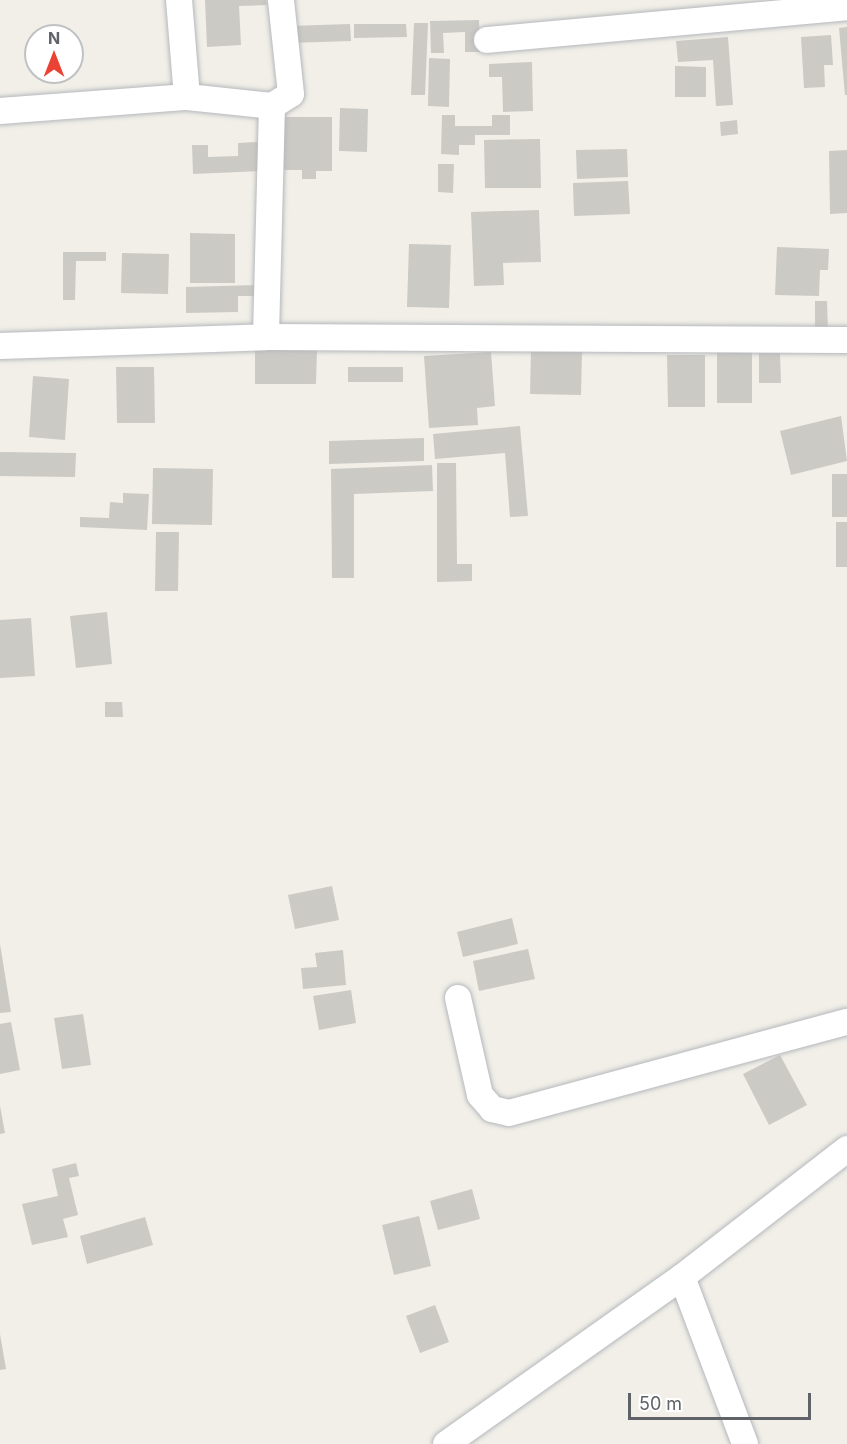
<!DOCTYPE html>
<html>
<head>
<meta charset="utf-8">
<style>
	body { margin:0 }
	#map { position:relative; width:847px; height:1444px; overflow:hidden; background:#f1efe8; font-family:Inter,sans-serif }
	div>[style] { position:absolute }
	.building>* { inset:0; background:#cccac5 }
	.roads { filter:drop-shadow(0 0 2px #b5b8bc) drop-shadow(0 0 2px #b5b8bc) }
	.minor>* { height:26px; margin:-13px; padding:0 13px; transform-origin:13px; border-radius:13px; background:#fff }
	span { translate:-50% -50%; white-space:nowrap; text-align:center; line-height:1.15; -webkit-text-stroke:6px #fff; paint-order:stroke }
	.north { position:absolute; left:24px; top:24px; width:60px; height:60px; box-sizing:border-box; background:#fff; border:2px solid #bfc1c3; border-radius:50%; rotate:0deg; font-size:16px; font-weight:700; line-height:24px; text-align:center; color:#5f6368 }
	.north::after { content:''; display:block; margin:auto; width:21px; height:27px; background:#ea4335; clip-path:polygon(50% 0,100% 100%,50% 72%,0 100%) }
	.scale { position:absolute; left:628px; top:1393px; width:183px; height:27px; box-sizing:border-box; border:3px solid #5f6368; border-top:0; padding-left:8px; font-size:18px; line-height:21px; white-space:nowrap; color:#5f6368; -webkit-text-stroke:4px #fff; paint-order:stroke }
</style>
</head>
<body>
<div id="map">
	<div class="building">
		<i style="clip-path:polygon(205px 0,266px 0,267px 5px,239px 6px,241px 45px,207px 47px)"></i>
		<i style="clip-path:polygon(479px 20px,480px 52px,465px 52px,465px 32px,443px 33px,444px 53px,431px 53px,430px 21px)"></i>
		<i style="clip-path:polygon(414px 23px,428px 23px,425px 95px,411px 95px)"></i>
		<i style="clip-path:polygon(350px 24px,351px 41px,289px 43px,289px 26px)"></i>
		<i style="clip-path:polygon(354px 24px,406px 24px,407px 37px,354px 38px)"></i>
		<i style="clip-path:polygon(847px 27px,847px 95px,845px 95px,839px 28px)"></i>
		<i style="clip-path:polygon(831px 35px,833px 65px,824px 65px,825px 87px,804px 88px,801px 37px)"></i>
		<i style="clip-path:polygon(728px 37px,733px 105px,716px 106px,713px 60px,678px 62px,676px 41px)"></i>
		<i style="clip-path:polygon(429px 58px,450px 59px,449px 107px,428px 106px)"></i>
		<i style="clip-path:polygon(532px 62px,533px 111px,503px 112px,502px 77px,489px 77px,489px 64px)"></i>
		<i style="clip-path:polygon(675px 66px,706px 67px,706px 97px,675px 97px)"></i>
		<i style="clip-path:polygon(340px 108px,368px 109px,367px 152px,339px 151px)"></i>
		<i style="clip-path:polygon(442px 115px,455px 115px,455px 126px,492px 126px,492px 115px,510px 115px,510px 135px,475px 135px,475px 145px,459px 145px,459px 155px,441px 154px)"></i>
		<i style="clip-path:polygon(284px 117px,332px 117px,332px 171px,316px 171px,316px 179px,302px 179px,302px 170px,284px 170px)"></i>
		<i style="clip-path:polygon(737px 120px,738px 134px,721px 136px,720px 122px)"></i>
		<i style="clip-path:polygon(540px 139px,541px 188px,485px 188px,484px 140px)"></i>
		<i style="clip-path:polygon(258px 142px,260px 171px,193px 174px,192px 145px,208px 145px,208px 157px,238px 156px,238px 143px)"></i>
		<i style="clip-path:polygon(627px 149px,628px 177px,577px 179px,576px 150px)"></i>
		<i style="clip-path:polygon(847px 150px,847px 213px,830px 214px,829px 151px)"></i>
		<i style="clip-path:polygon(438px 164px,454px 164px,453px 193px,438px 192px)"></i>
		<i style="clip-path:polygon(628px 181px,630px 214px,574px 216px,573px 183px)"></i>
		<i style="clip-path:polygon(539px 210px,541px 262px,503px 263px,504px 285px,474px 286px,471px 212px)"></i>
		<i style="clip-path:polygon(190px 233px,235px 234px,235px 283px,190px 283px)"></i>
		<i style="clip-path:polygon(409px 244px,451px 245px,449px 308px,407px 307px)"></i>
		<i style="clip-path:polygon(777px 247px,829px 249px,828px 270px,820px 270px,819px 296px,775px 295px)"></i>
		<i style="clip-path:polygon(63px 252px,106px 252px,106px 261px,76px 261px,75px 300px,63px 300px)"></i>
		<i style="clip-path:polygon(122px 253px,169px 254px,168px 294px,121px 293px)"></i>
		<i style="clip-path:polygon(256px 285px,257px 296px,238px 296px,238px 312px,186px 313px,186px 287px)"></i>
		<i style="clip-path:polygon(815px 301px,827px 301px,828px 333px,815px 333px)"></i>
		<i style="clip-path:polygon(255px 348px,317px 349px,316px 384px,255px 384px)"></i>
		<i style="clip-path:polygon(531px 350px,582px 351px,581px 395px,530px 394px)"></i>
		<i style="clip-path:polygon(717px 351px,752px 351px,752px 403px,717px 403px)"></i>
		<i style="clip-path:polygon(491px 352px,495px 406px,477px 408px,478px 425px,429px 428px,424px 356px)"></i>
		<i style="clip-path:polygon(759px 353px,780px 353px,781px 383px,759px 383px)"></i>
		<i style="clip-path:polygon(667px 355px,705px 355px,705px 407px,668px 407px)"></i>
		<i style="clip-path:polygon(116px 367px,154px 367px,155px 423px,117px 423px)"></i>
		<i style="clip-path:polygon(348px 367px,403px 367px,403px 382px,348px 382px)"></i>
		<i style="clip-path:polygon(33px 376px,69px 379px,65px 440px,29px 437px)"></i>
		<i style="clip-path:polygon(841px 416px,847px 461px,791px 475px,780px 431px)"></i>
		<i style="clip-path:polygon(520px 426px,528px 516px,510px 517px,505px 453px,435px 459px,433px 434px)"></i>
		<i style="clip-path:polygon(424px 438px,424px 461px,329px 464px,329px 441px)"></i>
		<i style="clip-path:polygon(0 452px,76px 453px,75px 477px,0 476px)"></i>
		<i style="clip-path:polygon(437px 463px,456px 463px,457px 564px,472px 564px,472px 581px,437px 582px)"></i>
		<i style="clip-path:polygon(432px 465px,433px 491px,354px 494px,354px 578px,332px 578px,331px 469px)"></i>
		<i style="clip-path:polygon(153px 468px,213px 469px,212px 525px,152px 524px)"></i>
		<i style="clip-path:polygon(832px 474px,847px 474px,847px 517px,832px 517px)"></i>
		<i style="clip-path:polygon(123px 493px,149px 494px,147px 530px,80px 527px,80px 517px,109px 518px,110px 502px,123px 503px)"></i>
		<i style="clip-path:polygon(836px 522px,847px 522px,847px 567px,836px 567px)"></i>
		<i style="clip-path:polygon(156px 532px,179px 532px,178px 591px,155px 591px)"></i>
		<i style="clip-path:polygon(107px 612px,112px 664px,76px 668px,70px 616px)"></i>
		<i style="clip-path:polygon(31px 618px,35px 676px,0 678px,0 620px)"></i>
		<i style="clip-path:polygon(105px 702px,122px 702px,123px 717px,105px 717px)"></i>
		<i style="clip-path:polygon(332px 886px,339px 920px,295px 929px,288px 895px)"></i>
		<i style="clip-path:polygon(512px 918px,518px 944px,463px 957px,457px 932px)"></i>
		<i style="clip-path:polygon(0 944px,11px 1012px,0 1013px)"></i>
		<i style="clip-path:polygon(528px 949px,535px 979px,479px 991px,473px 961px)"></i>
		<i style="clip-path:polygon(343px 950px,346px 985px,303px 989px,301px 968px,317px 967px,315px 953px)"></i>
		<i style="clip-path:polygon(351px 990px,356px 1023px,319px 1030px,313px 996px)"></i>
		<i style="clip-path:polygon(83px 1014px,91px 1065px,62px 1069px,54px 1018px)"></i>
		<i style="clip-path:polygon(11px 1022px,20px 1070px,0 1074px,0 1024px)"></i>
		<i style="clip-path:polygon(780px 1055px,807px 1105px,769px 1125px,743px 1074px)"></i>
		<i style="clip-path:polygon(0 1106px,5px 1133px,0 1134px)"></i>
		<i style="clip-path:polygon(76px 1163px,79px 1176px,69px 1178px,78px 1215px,63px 1219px,68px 1237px,32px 1245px,22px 1204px,58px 1196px,52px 1169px)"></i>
		<i style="clip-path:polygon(472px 1189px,480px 1219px,438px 1230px,430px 1201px)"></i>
		<i style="clip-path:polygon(419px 1216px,431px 1266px,394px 1275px,382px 1225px)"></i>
		<i style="clip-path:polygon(145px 1217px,153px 1245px,87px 1264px,80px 1236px)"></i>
		<i style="clip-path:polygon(435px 1305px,449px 1342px,420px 1353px,406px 1316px)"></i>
		<i style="clip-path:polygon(0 1334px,6px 1369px,0 1370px)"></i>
	</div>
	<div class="roads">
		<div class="minor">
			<i style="left:179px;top:0;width:97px;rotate:85.3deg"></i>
			<i style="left:487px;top:40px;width:362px;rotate:-5.2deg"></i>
			<i style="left:272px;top:106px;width:22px;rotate:-32deg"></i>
			<i style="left:291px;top:94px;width:95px;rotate:-96.1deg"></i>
			<i style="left:0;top:111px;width:188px;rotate:-4.3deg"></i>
			<i style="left:187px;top:97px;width:85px;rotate:6deg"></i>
			<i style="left:272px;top:106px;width:231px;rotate:91.5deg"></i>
			<i style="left:0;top:346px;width:266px;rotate:-1.9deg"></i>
			<i style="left:266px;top:337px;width:581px;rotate:0.3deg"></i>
			<i style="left:458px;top:998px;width:99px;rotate:77.2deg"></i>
			<i style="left:480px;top:1095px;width:18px;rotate:49deg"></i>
			<i style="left:492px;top:1109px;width:17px;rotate:13deg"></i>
			<i style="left:509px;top:1113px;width:350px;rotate:-15.1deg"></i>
			<i style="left:682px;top:1277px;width:178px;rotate:69.3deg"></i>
			<i style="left:446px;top:1444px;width:289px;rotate:-35.3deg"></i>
			<i style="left:682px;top:1277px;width:209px;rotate:-37.8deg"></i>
		</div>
	</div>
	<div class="north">N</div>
	<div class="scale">50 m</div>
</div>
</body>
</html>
